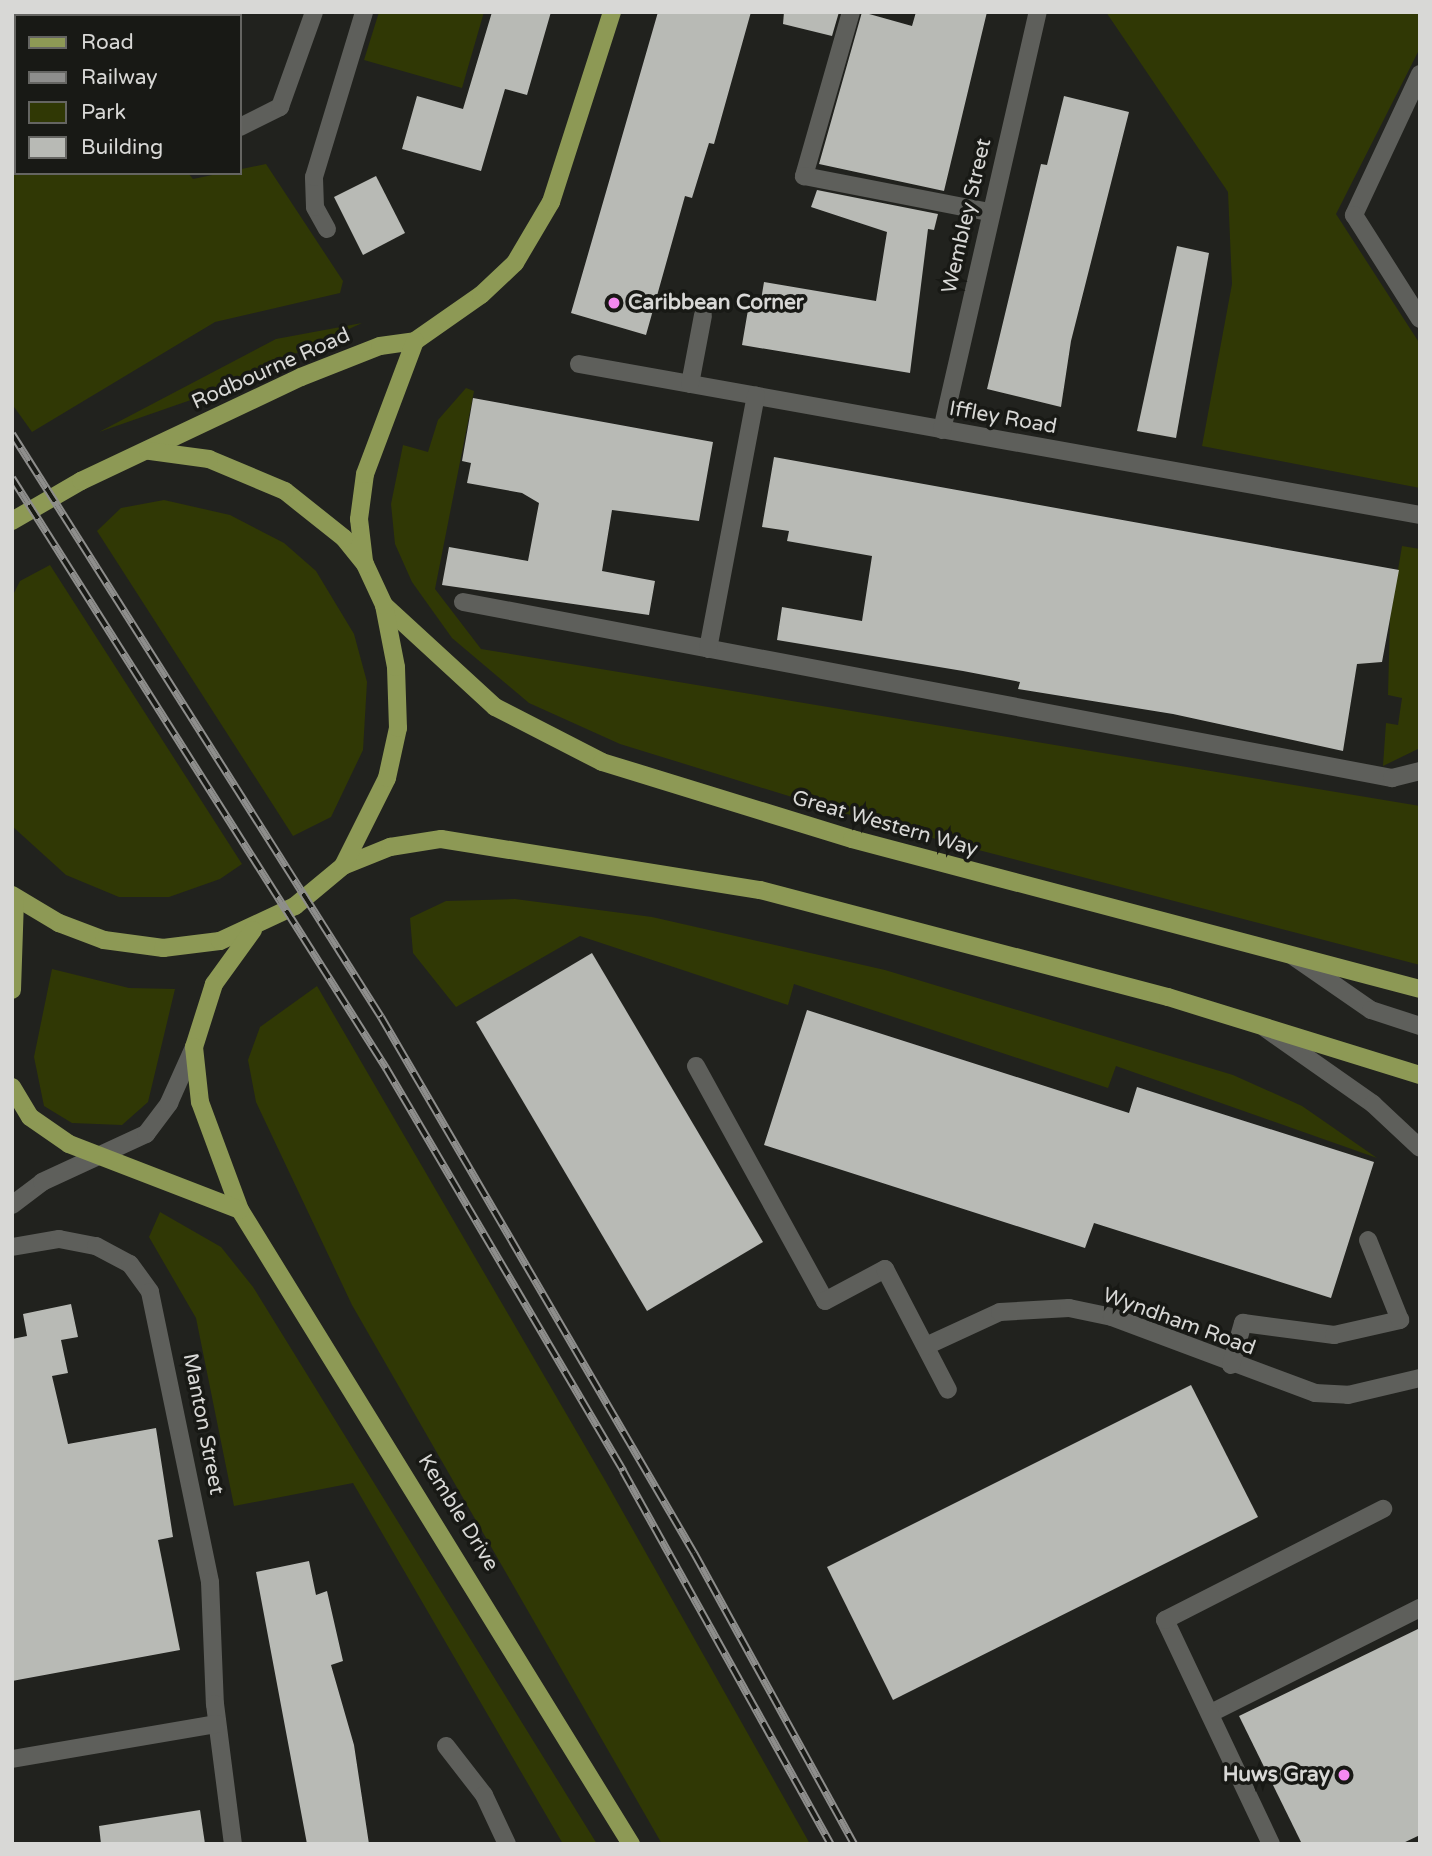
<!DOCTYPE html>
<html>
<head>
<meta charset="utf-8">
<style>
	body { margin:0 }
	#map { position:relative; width:1432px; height:1856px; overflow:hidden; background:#21221e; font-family:"Varela Round",sans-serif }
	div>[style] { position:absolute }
	.green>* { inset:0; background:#303805 }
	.building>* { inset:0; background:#b8bab5 }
	.minor>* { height:18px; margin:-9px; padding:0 9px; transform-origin:9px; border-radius:9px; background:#5e5f5b }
	.major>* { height:18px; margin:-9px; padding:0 9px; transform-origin:9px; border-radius:9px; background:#8d9955 }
	.rail>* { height:8px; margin-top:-4px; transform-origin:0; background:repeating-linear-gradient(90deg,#181915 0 16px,#8e8e8c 0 32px); box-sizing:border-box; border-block:2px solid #8e8e8c }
	.dots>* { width:19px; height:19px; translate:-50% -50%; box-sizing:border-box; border:4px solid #181915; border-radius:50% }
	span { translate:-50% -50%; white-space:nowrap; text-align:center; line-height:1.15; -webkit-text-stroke:7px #181915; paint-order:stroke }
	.street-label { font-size:21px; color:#d8d8d6 }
	.poi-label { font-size:21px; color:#d8d8d6; font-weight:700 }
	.left { translate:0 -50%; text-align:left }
	.right { translate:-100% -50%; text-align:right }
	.frame { position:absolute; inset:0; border:14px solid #d8d8d6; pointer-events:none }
	.legend { position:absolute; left:14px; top:14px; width:228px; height:161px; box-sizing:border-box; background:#181915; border:2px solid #656562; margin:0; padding:9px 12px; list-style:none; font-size:21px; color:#d8d8d6 }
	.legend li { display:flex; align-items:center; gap:14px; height:35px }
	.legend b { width:35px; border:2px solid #656562 }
</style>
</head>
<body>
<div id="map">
	<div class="green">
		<i style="clip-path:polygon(12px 12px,76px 16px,16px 16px,16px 173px,188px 173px,193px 179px,266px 164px,343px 281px,340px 293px,215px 322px,32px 432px,12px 404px)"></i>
		<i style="clip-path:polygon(379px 12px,484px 12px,462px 88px,364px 60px)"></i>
		<i style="clip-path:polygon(1106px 12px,1420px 12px,1420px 48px,1336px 214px,1420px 344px,1420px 488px,1202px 446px,1232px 284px,1228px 192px)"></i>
		<i style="clip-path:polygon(362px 323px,208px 394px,99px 432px,276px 339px)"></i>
		<i style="clip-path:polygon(466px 388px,474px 391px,435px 589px,481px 649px,1420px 806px,1420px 965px,886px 826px,620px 744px,529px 703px,452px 638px,412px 582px,395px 544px,391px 504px,403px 445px,428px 452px,438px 420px)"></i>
		<i style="clip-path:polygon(164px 500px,230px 515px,284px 543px,316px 571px,354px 634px,367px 682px,363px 750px,331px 817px,293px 836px,97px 531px,121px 508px)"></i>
		<i style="clip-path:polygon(1402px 546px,1420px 549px,1420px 748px,1383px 766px,1386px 723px,1398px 725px,1402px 698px,1388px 695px,1390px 618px)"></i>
		<i style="clip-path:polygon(50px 565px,242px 864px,220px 879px,169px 897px,119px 897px,66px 875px,12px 826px,12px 597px,20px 581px)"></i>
		<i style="clip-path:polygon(515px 899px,652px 917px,885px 970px,1233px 1075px,1302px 1106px,1377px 1158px,1116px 1066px,1108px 1088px,794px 984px,788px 1005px,580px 936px,456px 1007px,413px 953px,410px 918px,446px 901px)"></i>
		<i style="clip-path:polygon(52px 969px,129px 988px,175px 989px,148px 1102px,122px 1125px,72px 1123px,44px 1106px,34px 1057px)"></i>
		<i style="clip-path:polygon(317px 986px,606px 1482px,810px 1844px,662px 1844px,352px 1305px,256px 1102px,248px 1060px,260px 1027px)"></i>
		<i style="clip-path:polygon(160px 1212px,221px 1247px,253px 1287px,597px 1844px,563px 1844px,353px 1483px,234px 1506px,196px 1318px,149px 1237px)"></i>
	</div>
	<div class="building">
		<i style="clip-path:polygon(492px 12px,551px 12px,527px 95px,505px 89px,481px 171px,402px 149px,417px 96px,463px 109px)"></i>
		<i style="clip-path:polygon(658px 12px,751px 12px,714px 144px,709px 143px,692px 198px,685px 196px,646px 335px,571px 313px)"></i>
		<i style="clip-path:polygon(784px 12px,839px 12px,832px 36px,783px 24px)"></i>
		<i style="clip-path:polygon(862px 12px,912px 26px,916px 12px,987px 12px,944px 191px,819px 164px)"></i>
		<i style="clip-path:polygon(1064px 96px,1129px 112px,1071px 341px,1061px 407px,987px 389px,1041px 164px,1047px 165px)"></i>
		<i style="clip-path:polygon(376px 176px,405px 233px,363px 255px,334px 197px)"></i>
		<i style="clip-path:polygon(817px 190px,938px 214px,934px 230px,928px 229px,910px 373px,742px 345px,750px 298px,761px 300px,764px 282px,876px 301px,887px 232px,811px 207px)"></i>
		<i style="clip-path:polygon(1177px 246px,1209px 253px,1176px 438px,1137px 431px)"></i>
		<i style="clip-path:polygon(473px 398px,713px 442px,699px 521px,612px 510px,602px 571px,655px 581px,649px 615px,442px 585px,449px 547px,528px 561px,539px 503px,522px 493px,467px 483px,471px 463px,462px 461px)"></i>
		<i style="clip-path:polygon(774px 457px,1399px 570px,1382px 662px,1357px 664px,1343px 751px,1173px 714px,1018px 689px,1020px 682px,963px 671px,777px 640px,782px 607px,862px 621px,872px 556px,787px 541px,789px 531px,762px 527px)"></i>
		<i style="clip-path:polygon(592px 953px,763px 1242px,647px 1311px,476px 1022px)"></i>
		<i style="clip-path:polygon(807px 1010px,1129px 1113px,1137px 1087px,1374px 1162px,1331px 1298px,1094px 1223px,1085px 1248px,764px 1145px)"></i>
		<i style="clip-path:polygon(71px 1304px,78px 1337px,61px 1340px,68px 1373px,52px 1376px,68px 1444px,156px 1428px,173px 1537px,158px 1540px,180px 1650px,12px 1681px,12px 1339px,27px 1336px,23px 1314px)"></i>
		<i style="clip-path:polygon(1191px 1385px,1258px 1517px,893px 1700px,827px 1567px)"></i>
		<i style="clip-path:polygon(309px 1561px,316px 1595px,327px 1591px,343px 1661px,331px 1665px,354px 1745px,369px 1844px,307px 1844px,256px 1572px)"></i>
		<i style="clip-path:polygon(1420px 1628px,1420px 1835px,1401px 1844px,1302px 1844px,1239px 1716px)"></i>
		<i style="clip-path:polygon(200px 1810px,205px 1844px,101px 1844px,99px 1826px)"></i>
	</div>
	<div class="minor">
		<i style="left:851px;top:12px;width:171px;rotate:106deg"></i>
		<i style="left:804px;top:176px;width:189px;rotate:11deg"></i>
		<i style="left:1420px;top:74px;width:156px;rotate:115.1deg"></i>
		<i style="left:1354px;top:215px;width:123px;rotate:57.6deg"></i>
		<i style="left:240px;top:127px;width:45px;rotate:-26.6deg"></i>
		<i style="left:280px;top:107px;width:101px;rotate:-70.3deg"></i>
		<i style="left:327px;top:229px;width:25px;rotate:-119deg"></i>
		<i style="left:315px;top:207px;width:30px;rotate:-92deg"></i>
		<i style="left:314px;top:177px;width:172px;rotate:-73.1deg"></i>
		<i style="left:579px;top:364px;width:854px;rotate:10.18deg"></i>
		<i style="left:690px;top:384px;width:70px;rotate:-79.3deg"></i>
		<i style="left:942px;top:430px;width:429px;rotate:-77.1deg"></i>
		<i style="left:463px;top:602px;width:946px;rotate:10.73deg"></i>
		<i style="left:1392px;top:778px;width:29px;rotate:-14deg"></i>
		<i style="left:708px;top:649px;width:258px;rotate:-79.3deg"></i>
		<i style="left:1293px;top:956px;width:95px;rotate:34.7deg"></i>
		<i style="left:1371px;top:1010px;width:52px;rotate:18.1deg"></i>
		<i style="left:1265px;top:1028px;width:132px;rotate:35.1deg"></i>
		<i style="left:1373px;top:1104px;width:64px;rotate:43.1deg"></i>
		<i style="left:696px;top:1066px;width:268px;rotate:61.2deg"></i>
		<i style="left:825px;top:1301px;width:68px;rotate:-28.1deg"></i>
		<i style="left:885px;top:1269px;width:136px;rotate:62.5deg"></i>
		<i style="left:12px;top:1205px;width:38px;rotate:-37deg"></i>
		<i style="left:42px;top:1182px;width:115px;rotate:-24.8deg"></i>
		<i style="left:146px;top:1134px;width:39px;rotate:-53deg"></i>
		<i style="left:169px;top:1103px;width:61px;rotate:-65.9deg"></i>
		<i style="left:12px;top:1247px;width:48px;rotate:-9.7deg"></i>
		<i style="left:59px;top:1239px;width:38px;rotate:11deg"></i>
		<i style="left:96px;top:1246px;width:38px;rotate:28deg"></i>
		<i style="left:130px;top:1264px;width:34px;rotate:54deg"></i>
		<i style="left:150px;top:1292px;width:296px;rotate:78.3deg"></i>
		<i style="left:210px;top:1582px;width:122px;rotate:87.7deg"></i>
		<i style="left:215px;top:1704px;width:141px;rotate:82.7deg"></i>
		<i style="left:926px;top:1346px;width:81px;rotate:-24.7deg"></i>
		<i style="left:1000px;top:1312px;width:69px;rotate:-3.3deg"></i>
		<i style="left:1069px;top:1308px;width:44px;rotate:11.8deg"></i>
		<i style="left:1112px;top:1317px;width:217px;rotate:20.5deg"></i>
		<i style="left:1315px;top:1393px;width:33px;rotate:3deg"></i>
		<i style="left:1348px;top:1395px;width:74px;rotate:-13.3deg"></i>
		<i style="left:1231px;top:1365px;width:44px;rotate:-74.1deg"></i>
		<i style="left:1243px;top:1323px;width:92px;rotate:7.5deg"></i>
		<i style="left:1334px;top:1335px;width:68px;rotate:-12.8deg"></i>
		<i style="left:1400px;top:1320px;width:86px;rotate:-111.8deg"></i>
		<i style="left:1211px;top:1713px;width:234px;rotate:-26.7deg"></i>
		<i style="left:446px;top:1746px;width:62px;rotate:52.2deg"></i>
		<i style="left:484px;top:1795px;width:54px;rotate:64.9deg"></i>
		<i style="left:12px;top:1759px;width:208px;rotate:-9.7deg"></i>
		<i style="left:1271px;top:1844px;width:248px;rotate:-115.3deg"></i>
		<i style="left:1165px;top:1620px;width:245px;rotate:-27deg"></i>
	</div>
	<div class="major">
		<i style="left:12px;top:521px;width:80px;rotate:-30.1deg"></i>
		<i style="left:81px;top:481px;width:243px;rotate:-25.3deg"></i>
		<i style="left:301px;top:377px;width:85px;rotate:-21.4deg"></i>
		<i style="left:380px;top:346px;width:35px;rotate:-8deg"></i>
		<i style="left:415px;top:341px;width:80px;rotate:-34.9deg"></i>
		<i style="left:481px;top:295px;width:47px;rotate:-43.3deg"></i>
		<i style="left:515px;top:263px;width:71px;rotate:-59.5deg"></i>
		<i style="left:551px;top:202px;width:200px;rotate:-72.2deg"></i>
		<i style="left:364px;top:561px;width:42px;rotate:-96.8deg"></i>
		<i style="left:359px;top:519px;width:45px;rotate:-82.4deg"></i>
		<i style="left:365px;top:474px;width:142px;rotate:-69.4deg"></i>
		<i style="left:384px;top:605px;width:151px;rotate:42.6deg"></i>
		<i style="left:495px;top:707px;width:120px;rotate:27.2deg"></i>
		<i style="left:602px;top:762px;width:262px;rotate:17.1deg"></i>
		<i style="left:852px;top:839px;width:587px;rotate:14.79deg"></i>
		<i style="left:343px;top:866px;width:51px;rotate:-22deg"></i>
		<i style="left:390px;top:847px;width:52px;rotate:-8.9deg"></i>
		<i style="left:441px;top:839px;width:323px;rotate:9.1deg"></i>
		<i style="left:760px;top:890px;width:422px;rotate:14.7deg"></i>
		<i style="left:1168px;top:997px;width:264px;rotate:17.2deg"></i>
		<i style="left:12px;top:895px;width:55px;rotate:30.8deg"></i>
		<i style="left:59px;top:923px;width:48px;rotate:20.7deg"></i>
		<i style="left:104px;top:940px;width:60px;rotate:7.7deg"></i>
		<i style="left:163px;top:948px;width:57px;rotate:-7deg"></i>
		<i style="left:220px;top:941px;width:83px;rotate:-25deg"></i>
		<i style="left:295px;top:906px;width:62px;rotate:-39.8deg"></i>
		<i style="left:343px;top:866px;width:98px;rotate:-63.4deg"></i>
		<i style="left:387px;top:778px;width:51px;rotate:-77.6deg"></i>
		<i style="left:398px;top:728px;width:61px;rotate:-91.9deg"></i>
		<i style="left:396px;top:667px;width:63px;rotate:-101deg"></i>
		<i style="left:384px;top:605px;width:45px;rotate:-114.9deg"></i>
		<i style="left:365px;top:564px;width:33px;rotate:-129deg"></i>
		<i style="left:344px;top:538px;width:75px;rotate:-141.5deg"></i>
		<i style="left:285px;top:491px;width:82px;rotate:-157.2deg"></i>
		<i style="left:209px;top:459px;width:61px;rotate:-172.4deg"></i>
		<i style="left:253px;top:930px;width:67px;rotate:125.8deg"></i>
		<i style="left:214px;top:984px;width:66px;rotate:107.6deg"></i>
		<i style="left:194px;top:1047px;width:55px;rotate:83.8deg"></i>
		<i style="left:200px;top:1102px;width:115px;rotate:69.7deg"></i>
		<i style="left:240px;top:1210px;width:745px;rotate:58.34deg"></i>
		<i style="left:12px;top:990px;width:92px;rotate:-88.1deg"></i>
		<i style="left:12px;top:1087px;width:35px;rotate:59deg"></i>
		<i style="left:30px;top:1117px;width:47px;rotate:34.7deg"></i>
		<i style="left:69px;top:1144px;width:183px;rotate:21.1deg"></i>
	</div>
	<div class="rail">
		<i style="left:12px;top:434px;width:690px;rotate:57.67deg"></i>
		<i style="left:381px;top:1017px;width:621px;rotate:59.72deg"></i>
		<i style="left:694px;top:1553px;width:332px;rotate:61.2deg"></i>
		<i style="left:12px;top:478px;width:699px;rotate:57.63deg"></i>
		<i style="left:386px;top:1068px;width:468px;rotate:59.5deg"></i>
		<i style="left:623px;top:1471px;width:427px;rotate:60.9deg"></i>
	</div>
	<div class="dots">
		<i style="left:614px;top:303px;background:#f489f0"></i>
		<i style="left:1344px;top:1775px;background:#f489f0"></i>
	</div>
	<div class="street-label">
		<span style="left:967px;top:216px;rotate:-77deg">Wembley Street</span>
		<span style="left:271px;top:369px;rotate:-24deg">Rodbourne Road</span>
		<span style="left:1003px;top:418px;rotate:10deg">Iffley Road</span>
		<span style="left:885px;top:824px;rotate:16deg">Great Western Way</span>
		<span style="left:1179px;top:1322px;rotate:20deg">Wyndham Road</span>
		<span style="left:203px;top:1424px;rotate:79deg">Manton Street</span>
		<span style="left:458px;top:1513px;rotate:58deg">Kemble Drive</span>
	</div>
	<div class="poi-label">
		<span class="left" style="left:628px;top:303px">Caribbean Corner</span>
		<span class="right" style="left:1330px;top:1775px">Huws Gray</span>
	</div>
	<div class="frame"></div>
	<ul class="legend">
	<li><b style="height:9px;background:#8d9955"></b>Road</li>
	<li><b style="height:9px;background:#8e8e8c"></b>Railway</li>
	<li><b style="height:19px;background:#303805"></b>Park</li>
	<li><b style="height:19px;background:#b8bab5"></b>Building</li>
	</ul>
</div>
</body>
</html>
